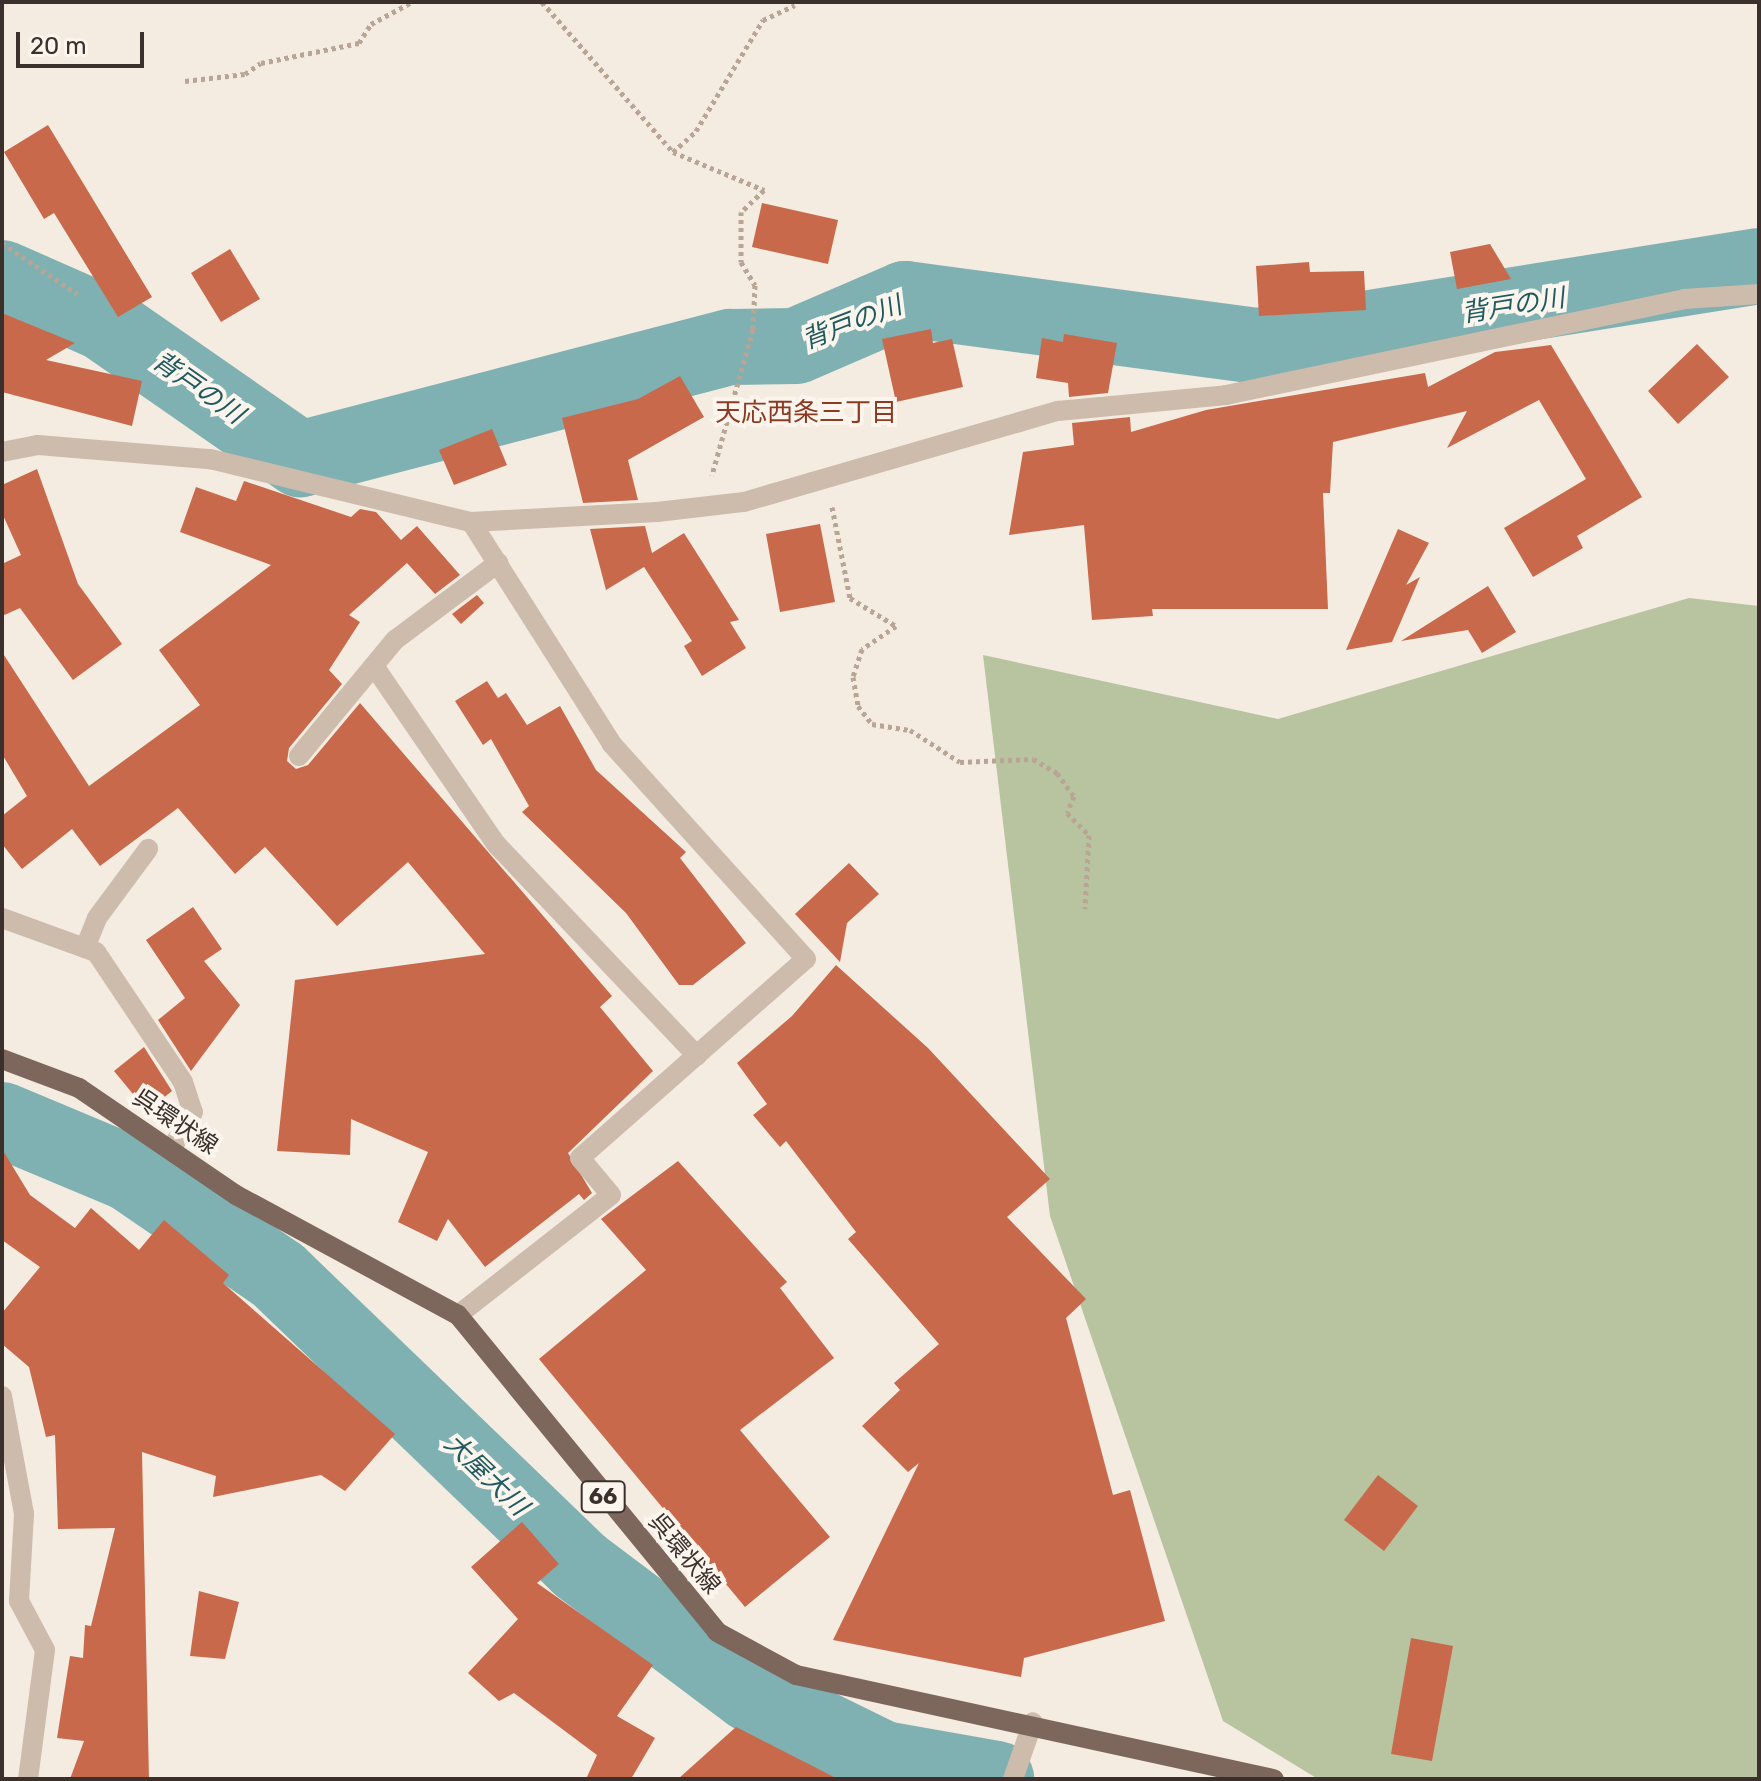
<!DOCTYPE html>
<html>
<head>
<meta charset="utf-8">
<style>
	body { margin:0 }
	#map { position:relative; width:1761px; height:1781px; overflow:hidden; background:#f4ebe1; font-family:Rubik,"Noto Sans JP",sans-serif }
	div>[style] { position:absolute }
	.green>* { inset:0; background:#b8c4a0 }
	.river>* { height:76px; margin:-38px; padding:0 38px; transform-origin:38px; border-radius:38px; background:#7fb0b2 }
	.building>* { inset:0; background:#c8694b }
	.path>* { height:5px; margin-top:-2.5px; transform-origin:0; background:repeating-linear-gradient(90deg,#b9a596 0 4px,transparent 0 8px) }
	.minor>* { height:20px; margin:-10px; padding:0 10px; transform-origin:10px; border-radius:10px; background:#cdbbac }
	.major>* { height:20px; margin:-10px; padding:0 10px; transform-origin:10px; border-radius:10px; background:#7d675c }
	span { translate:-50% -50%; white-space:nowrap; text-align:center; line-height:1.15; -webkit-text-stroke:8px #fbf5ee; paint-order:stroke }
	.shield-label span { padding:2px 6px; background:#fbf5ee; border:2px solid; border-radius:6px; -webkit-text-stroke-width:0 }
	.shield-label { font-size:22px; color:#3b302b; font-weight:700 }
	.street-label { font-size:24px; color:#3b302b }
	.water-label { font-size:26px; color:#1f5a5e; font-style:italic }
	.neighbourhood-label { font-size:26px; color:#8c3b22 }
	.frame { position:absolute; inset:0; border:4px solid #3b302b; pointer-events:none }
	.scale { position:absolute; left:16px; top:32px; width:128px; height:36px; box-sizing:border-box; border:4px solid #3b302b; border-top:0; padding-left:10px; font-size:24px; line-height:28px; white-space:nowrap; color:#3b302b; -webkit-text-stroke:6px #fbf5ee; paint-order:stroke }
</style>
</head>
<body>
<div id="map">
	<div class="green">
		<i style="clip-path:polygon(1689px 598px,1759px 606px,1759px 1779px,1318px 1779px,1223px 1721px,1050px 1216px,983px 655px,1278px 719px)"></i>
	</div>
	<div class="river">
		<i style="left:2px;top:278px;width:111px;rotate:23.8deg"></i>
		<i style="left:104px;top:323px;width:239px;rotate:34.8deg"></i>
		<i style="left:300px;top:459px;width:445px;rotate:-14.6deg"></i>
		<i style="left:731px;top:347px;width:65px;rotate:-0.9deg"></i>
		<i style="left:796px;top:346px;width:119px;rotate:-23.3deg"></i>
		<i style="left:905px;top:299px;width:356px;rotate:7.6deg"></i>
		<i style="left:1258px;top:346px;width:507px;rotate:-9.07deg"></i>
		<i style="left:2px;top:1120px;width:138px;rotate:22.7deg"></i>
		<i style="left:129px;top:1173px;width:181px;rotate:34.4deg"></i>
		<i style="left:278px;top:1275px;width:418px;rotate:43.9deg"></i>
		<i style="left:579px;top:1565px;width:215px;rotate:36.9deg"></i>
		<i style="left:751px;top:1694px;width:147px;rotate:26.2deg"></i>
		<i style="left:883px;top:1759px;width:115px;rotate:10deg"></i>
	</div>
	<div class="building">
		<i style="clip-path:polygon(48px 125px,152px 297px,118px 317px,54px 213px,44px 219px,4px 152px)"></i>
		<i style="clip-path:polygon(762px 203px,838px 220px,828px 264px,752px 247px)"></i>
		<i style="clip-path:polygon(1490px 244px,1511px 279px,1457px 289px,1450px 252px)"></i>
		<i style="clip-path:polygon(230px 249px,260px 299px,221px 322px,191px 273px)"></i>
		<i style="clip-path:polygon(1309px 262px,1310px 272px,1364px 271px,1366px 310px,1259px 316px,1256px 266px)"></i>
		<i style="clip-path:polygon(2px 313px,75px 343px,46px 360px,142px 381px,132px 426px,2px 392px)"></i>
		<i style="clip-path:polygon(931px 329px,933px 343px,952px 339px,963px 387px,896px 402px,882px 339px)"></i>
		<i style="clip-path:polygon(1064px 334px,1117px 343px,1108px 393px,1069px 397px,1068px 383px,1036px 378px,1042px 338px,1063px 342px)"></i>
		<i style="clip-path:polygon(1697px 344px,1729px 377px,1678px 424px,1648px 391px)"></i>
		<i style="clip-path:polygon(1551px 345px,1642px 497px,1577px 536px,1583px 548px,1533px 577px,1504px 528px,1586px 479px,1539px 400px,1447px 448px,1467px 411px,1333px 442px,1330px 493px,1323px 493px,1328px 609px,1152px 609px,1153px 616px,1092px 620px,1084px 525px,1009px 535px,1023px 452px,1074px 445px,1072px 423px,1130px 417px,1131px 432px,1206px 410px,1425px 373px,1428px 387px,1495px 352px)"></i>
		<i style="clip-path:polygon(680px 376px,704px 417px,628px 460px,638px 500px,583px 503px,562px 418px,638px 399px)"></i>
		<i style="clip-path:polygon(492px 429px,507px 465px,454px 485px,439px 450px)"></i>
		<i style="clip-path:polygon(37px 469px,78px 584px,122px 644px,73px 680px,20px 608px,2px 616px,2px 564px,21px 555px,2px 513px,2px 485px)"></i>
		<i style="clip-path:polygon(244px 481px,351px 517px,360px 509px,376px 512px,401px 540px,417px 526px,460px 575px,435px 594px,407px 563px,349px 615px,360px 622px,329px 670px,342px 684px,289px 748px,287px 761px,296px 769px,308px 765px,360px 703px,612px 996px,600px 1007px,653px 1071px,568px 1153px,592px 1193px,584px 1200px,579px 1194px,485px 1267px,448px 1219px,437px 1241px,398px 1222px,428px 1152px,351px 1119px,350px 1155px,277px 1151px,295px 980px,485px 954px,408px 862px,337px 926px,265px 847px,235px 874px,178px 808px,100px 866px,72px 829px,22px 869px,2px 844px,2px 816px,27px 796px,2px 754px,2px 652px,89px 786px,200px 705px,159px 650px,271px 565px,180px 532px,196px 487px,236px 501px)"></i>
		<i style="clip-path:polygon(820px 524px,835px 602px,780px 612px,766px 534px)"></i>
		<i style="clip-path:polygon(645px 526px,652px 553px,684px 533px,739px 620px,730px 622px,746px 648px,702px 676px,684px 646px,692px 641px,644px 567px,606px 590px,590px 529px)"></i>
		<i style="clip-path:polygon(1398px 529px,1429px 543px,1406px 585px,1420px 577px,1392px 642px,1346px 650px)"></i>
		<i style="clip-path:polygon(1488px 586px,1516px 632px,1482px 653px,1468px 630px,1401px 641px)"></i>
		<i style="clip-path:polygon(477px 595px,484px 603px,461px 624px,452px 614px)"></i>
		<i style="clip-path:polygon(487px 681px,498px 698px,506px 693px,527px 725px,560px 706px,596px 770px,686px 852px,680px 858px,746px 943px,693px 985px,679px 985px,626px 913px,522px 812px,529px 806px,491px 739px,483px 745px,455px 701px)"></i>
		<i style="clip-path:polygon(849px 863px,879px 894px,847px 923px,840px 962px,795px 914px)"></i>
		<i style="clip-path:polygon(193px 907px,222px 949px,204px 961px,240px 1005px,191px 1071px,158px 1020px,185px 998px,146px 940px)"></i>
		<i style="clip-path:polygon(836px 965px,928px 1048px,1050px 1179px,1007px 1217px,1086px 1299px,1066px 1318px,1113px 1495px,1130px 1490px,1165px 1621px,1024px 1658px,1021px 1677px,833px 1640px,919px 1463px,908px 1472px,862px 1426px,900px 1390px,894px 1383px,939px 1344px,848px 1239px,856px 1232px,786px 1141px,780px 1147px,753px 1115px,767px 1104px,737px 1063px,792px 1016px)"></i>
		<i style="clip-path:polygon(144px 1047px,172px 1091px,147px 1111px,114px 1071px)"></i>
		<i style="clip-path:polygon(2px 1149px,30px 1195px,75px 1228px,91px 1208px,139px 1250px,164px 1220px,229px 1275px,223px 1283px,395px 1434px,345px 1491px,321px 1475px,213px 1497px,216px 1476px,142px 1452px,149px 1779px,70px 1779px,84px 1741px,57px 1738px,70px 1656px,83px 1658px,85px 1625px,91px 1626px,115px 1528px,58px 1529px,55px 1435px,46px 1437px,29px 1367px,2px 1344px,2px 1313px,40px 1267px,2px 1240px)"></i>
		<i style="clip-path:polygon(678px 1161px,787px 1282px,780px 1288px,834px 1358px,740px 1430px,830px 1537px,745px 1607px,539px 1359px,646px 1270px,601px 1219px)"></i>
		<i style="clip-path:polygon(1378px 1475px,1418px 1506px,1384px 1551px,1344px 1520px)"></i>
		<i style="clip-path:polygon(522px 1522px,559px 1564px,537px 1583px,653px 1665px,617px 1716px,655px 1738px,631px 1779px,586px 1779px,597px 1755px,514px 1693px,499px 1701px,468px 1673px,518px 1619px,471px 1567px)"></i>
		<i style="clip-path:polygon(199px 1591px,239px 1602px,225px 1659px,190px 1656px)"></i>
		<i style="clip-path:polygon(1411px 1638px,1453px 1646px,1432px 1761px,1391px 1754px)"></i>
		<i style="clip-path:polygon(736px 1727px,838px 1779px,678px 1779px)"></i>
	</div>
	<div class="path">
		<i style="left:542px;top:2px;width:199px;rotate:48.9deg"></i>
		<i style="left:673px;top:152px;width:99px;rotate:22.7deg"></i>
		<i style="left:764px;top:190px;width:32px;rotate:136deg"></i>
		<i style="left:741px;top:212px;width:50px;rotate:90deg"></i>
		<i style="left:741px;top:262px;width:27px;rotate:59deg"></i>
		<i style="left:755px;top:285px;width:44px;rotate:92.6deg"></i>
		<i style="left:753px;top:329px;width:152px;rotate:105.7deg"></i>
		<i style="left:185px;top:81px;width:60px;rotate:-6.7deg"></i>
		<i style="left:245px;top:74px;width:19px;rotate:-35deg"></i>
		<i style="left:261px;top:63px;width:100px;rotate:-11.5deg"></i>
		<i style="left:359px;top:43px;width:22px;rotate:-58deg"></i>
		<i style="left:371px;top:24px;width:47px;rotate:-28.2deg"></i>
		<i style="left:673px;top:152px;width:31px;rotate:-42deg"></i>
		<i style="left:696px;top:131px;width:130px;rotate:-58.9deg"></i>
		<i style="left:763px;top:20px;width:35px;rotate:-25deg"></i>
		<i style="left:2px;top:243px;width:91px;rotate:34.2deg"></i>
		<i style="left:832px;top:507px;width:93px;rotate:78.8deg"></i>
		<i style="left:850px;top:598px;width:54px;rotate:31.3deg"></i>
		<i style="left:896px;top:626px;width:41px;rotate:145.9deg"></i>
		<i style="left:862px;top:649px;width:29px;rotate:108deg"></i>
		<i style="left:853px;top:677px;width:29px;rotate:80deg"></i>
		<i style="left:858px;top:706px;width:23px;rotate:52deg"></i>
		<i style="left:872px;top:724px;width:38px;rotate:9deg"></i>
		<i style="left:910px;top:730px;width:59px;rotate:32.6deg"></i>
		<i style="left:960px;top:762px;width:73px;rotate:-2.4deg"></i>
		<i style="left:1033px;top:759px;width:28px;rotate:30deg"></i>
		<i style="left:1057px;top:773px;width:29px;rotate:54deg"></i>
		<i style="left:1074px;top:796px;width:18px;rotate:112deg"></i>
		<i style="left:1067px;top:813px;width:31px;rotate:45deg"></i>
		<i style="left:1089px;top:835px;width:74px;rotate:93.1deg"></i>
	</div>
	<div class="minor">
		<i style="left:2px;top:452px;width:37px;rotate:-11deg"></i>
		<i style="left:38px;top:445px;width:173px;rotate:4.7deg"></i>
		<i style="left:210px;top:459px;width:268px;rotate:13.6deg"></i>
		<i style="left:471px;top:522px;width:186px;rotate:-3.1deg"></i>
		<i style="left:657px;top:512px;width:88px;rotate:-6.6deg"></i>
		<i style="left:744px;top:502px;width:327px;rotate:-16.2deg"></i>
		<i style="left:1058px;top:411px;width:169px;rotate:-5.4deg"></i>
		<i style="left:1226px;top:395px;width:468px;rotate:-11.8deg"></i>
		<i style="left:1684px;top:299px;width:75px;rotate:-3.8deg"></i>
		<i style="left:374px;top:666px;width:216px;rotate:55.6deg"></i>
		<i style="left:496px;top:844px;width:292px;rotate:46.5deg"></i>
		<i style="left:299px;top:756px;width:151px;rotate:-50.4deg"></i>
		<i style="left:395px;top:640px;width:129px;rotate:-36.8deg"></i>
		<i style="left:2px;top:918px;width:100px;rotate:19.9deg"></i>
		<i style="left:96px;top:952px;width:156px;rotate:56.2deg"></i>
		<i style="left:183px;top:1082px;width:32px;rotate:72deg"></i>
		<i style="left:193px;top:1112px;width:44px;rotate:120.1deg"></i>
		<i style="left:85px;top:948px;width:32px;rotate:-68deg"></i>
		<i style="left:97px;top:918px;width:86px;rotate:-53.5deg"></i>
		<i style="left:458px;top:1315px;width:194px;rotate:-38.1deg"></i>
		<i style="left:611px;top:1195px;width:48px;rotate:-130deg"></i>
		<i style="left:580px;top:1158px;width:301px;rotate:-41.4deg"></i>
		<i style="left:806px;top:959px;width:290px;rotate:-132.1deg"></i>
		<i style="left:612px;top:744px;width:263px;rotate:-122.4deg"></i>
		<i style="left:2px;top:1396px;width:120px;rotate:79.4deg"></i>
		<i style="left:24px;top:1514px;width:87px;rotate:93.3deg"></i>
		<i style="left:19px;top:1601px;width:55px;rotate:62deg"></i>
		<i style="left:45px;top:1650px;width:130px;rotate:97.5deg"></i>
		<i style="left:1013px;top:1779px;width:60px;rotate:-70.7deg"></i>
	</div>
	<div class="major">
		<i style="left:2px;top:1059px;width:82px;rotate:20.6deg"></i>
		<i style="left:79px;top:1088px;width:190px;rotate:34.3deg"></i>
		<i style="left:236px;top:1195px;width:252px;rotate:28.4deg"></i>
		<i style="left:458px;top:1315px;width:409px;rotate:50.7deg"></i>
		<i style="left:717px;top:1632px;width:90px;rotate:28.6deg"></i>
		<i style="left:796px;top:1675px;width:489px;rotate:12.3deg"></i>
	</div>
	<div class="shield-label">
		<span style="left:603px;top:1497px">66</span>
	</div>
	<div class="street-label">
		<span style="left:175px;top:1122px;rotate:34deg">呉環状線</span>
		<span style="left:684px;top:1554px;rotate:50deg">呉環状線</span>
	</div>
	<div class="water-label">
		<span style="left:1513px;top:306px;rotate:-9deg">背戸の川</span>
		<span style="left:852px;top:323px;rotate:-21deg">背戸の川</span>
		<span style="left:198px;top:388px;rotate:35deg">背戸の川</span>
		<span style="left:486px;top:1475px;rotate:44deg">大屋大川</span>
	</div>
	<div class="neighbourhood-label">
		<span style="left:806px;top:413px">天応西条三丁目</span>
	</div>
	<div class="frame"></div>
	<div class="scale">20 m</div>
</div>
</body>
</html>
